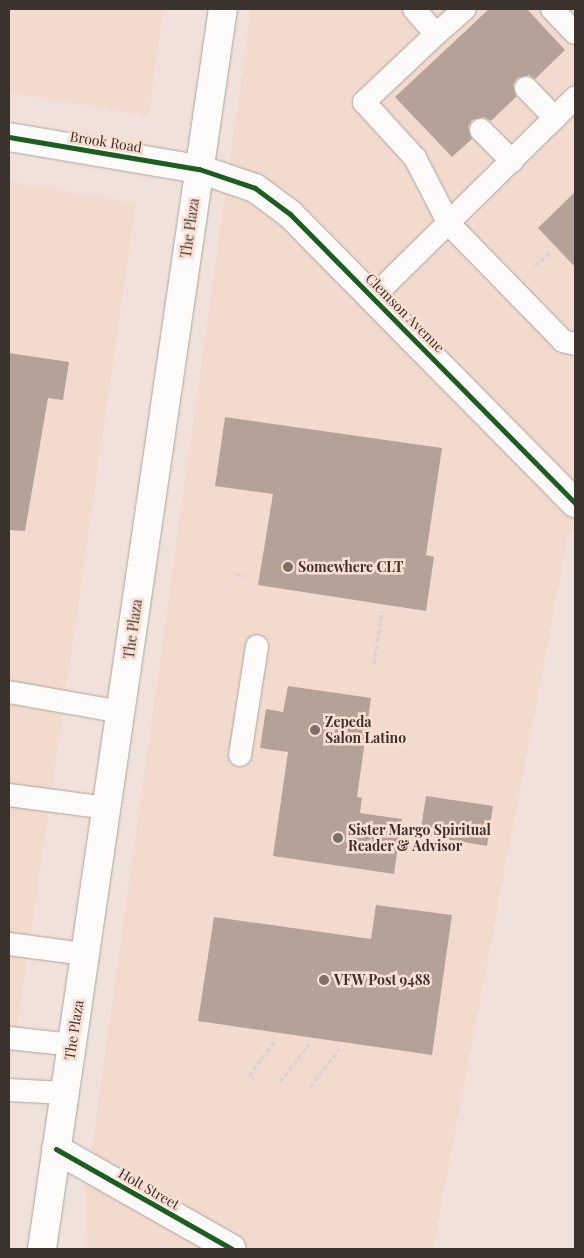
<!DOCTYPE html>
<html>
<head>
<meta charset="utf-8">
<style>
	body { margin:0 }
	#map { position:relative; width:584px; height:1258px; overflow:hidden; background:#f0e2db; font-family:"Playfair Display",serif }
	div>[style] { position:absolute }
	.built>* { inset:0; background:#f3dace }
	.building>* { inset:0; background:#b4a298 }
	.path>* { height:3px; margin-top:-1.5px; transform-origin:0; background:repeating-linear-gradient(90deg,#d6d3d1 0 5px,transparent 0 7.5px) }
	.roads { filter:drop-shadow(0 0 1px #aea49e) drop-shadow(0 0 1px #aea49e) }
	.lane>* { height:22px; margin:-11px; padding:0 11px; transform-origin:11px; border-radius:11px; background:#fdfbfa }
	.street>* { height:28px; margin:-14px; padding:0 14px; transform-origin:14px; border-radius:14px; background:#fdfbfa }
	.secondary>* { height:28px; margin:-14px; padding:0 14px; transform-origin:14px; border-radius:14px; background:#fdfbfa }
	.cycleway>* { height:5px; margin:-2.5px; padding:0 2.5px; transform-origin:2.5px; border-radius:2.5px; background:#1b5e20 }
	.dots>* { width:14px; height:14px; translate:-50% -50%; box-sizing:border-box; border:2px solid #f9dfd2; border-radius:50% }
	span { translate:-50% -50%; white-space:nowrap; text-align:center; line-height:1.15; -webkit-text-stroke:5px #f9dfd2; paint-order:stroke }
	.street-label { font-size:14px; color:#3c322d }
	.poi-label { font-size:14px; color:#3c322d; font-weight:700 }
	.left { translate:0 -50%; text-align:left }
	.frame { position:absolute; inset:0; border:10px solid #3c322d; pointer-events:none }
</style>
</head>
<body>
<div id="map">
	<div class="built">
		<i style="clip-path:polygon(9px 9px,163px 9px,149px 116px,9px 92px)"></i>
		<i style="clip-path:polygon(251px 9px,575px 9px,575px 529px,568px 536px,433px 1249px,85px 1249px,86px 1190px)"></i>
		<i style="clip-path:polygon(9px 182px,136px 203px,9px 1085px)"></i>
	</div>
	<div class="building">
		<i style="clip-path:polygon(489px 9px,527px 9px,565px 50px,535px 79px,529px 75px,517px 78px,513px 85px,516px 97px,491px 121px,484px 117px,472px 120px,468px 127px,472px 139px,452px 157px,395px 97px)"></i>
		<i style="clip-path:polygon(575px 192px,575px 267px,538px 228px)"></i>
		<i style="clip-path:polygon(9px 353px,69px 362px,63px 400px,48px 398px,25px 531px,9px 530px)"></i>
		<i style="clip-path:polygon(225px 417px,442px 448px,426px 555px,434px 557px,426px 611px,258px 585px,273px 494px,215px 486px)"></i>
		<i style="clip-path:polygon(288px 686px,371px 698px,357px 797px,362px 798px,360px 813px,402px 819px,394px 874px,273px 856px,288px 752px,260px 748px,266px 709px,283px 712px)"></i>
		<i style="clip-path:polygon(426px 796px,493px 806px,487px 846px,420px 835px)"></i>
		<i style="clip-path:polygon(376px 905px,452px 915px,432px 1055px,198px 1021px,214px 917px,371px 939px)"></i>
	</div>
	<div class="path">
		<i style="left:535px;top:266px;width:22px;rotate:-43deg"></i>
		<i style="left:236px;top:574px;width:9px;rotate:13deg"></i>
		<i style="left:374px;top:664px;width:53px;rotate:-81.3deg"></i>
		<i style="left:249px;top:1076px;width:46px;rotate:-53.9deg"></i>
		<i style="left:280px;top:1082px;width:48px;rotate:-52.7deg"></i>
		<i style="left:310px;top:1087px;width:48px;rotate:-52.7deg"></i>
	</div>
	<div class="roads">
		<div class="lane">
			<i style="left:414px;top:9px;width:33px;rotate:49deg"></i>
			<i style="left:436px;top:34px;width:99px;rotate:136.6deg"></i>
			<i style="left:364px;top:102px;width:76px;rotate:47.7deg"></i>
			<i style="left:415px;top:158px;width:74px;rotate:62.7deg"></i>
			<i style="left:449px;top:224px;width:163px;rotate:45.7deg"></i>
			<i style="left:563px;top:341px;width:12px;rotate:14deg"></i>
			<i style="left:552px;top:9px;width:33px;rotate:46deg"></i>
			<i style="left:436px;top:34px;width:38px;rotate:-41deg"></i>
			<i style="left:526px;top:88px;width:42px;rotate:46deg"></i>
			<i style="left:481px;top:130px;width:44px;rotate:45deg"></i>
			<i style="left:373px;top:297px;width:284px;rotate:-44.6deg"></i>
			<i style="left:9px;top:692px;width:114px;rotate:10.1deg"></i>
			<i style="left:240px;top:755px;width:110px;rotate:-81.1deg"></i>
			<i style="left:9px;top:795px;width:100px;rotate:7.5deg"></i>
			<i style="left:9px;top:944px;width:77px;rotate:7.5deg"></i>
			<i style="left:9px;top:1038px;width:63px;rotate:6.3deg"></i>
			<i style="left:9px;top:1090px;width:55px;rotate:3.1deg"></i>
		</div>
		<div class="street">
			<i style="left:9px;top:137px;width:193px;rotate:9.6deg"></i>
			<i style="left:199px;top:169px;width:59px;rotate:18.7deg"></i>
			<i style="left:255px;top:188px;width:44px;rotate:36.6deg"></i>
			<i style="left:290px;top:214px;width:406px;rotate:45.4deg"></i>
			<i style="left:56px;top:1149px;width:202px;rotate:29.6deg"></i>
		</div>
		<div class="secondary">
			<i style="left:42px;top:1249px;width:1253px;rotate:-81.7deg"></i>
		</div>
	</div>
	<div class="cycleway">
		<i style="left:9px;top:137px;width:193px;rotate:9.6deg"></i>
		<i style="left:199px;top:169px;width:59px;rotate:18.7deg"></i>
		<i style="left:255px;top:188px;width:44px;rotate:36.6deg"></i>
		<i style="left:290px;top:214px;width:406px;rotate:45.4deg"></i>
		<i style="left:56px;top:1149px;width:202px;rotate:29.6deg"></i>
	</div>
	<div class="dots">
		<i style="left:288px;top:567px;background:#7b706a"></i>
		<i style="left:315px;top:730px;background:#7b706a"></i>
		<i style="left:338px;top:838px;background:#7b706a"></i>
		<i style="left:324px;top:980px;background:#7b706a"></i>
	</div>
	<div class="street-label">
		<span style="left:106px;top:142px;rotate:9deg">Brook Road</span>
		<span style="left:190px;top:228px;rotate:-82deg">The Plaza</span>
		<span style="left:405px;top:313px;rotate:45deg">Clemson Avenue</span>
		<span style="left:133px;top:629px;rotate:-82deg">The Plaza</span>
		<span style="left:74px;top:1030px;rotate:-81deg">The Plaza</span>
		<span style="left:149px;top:1189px;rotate:30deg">Holt Street</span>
	</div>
	<div class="poi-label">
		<span class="left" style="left:298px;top:567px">Somewhere CLT</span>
		<span class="left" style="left:325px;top:730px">Zepeda<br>Salon Latino</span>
		<span class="left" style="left:348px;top:838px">Sister Margo Spiritual<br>Reader &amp; Advisor</span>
		<span class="left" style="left:334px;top:980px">VFW Post 9488</span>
	</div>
	<div class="frame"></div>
</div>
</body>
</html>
